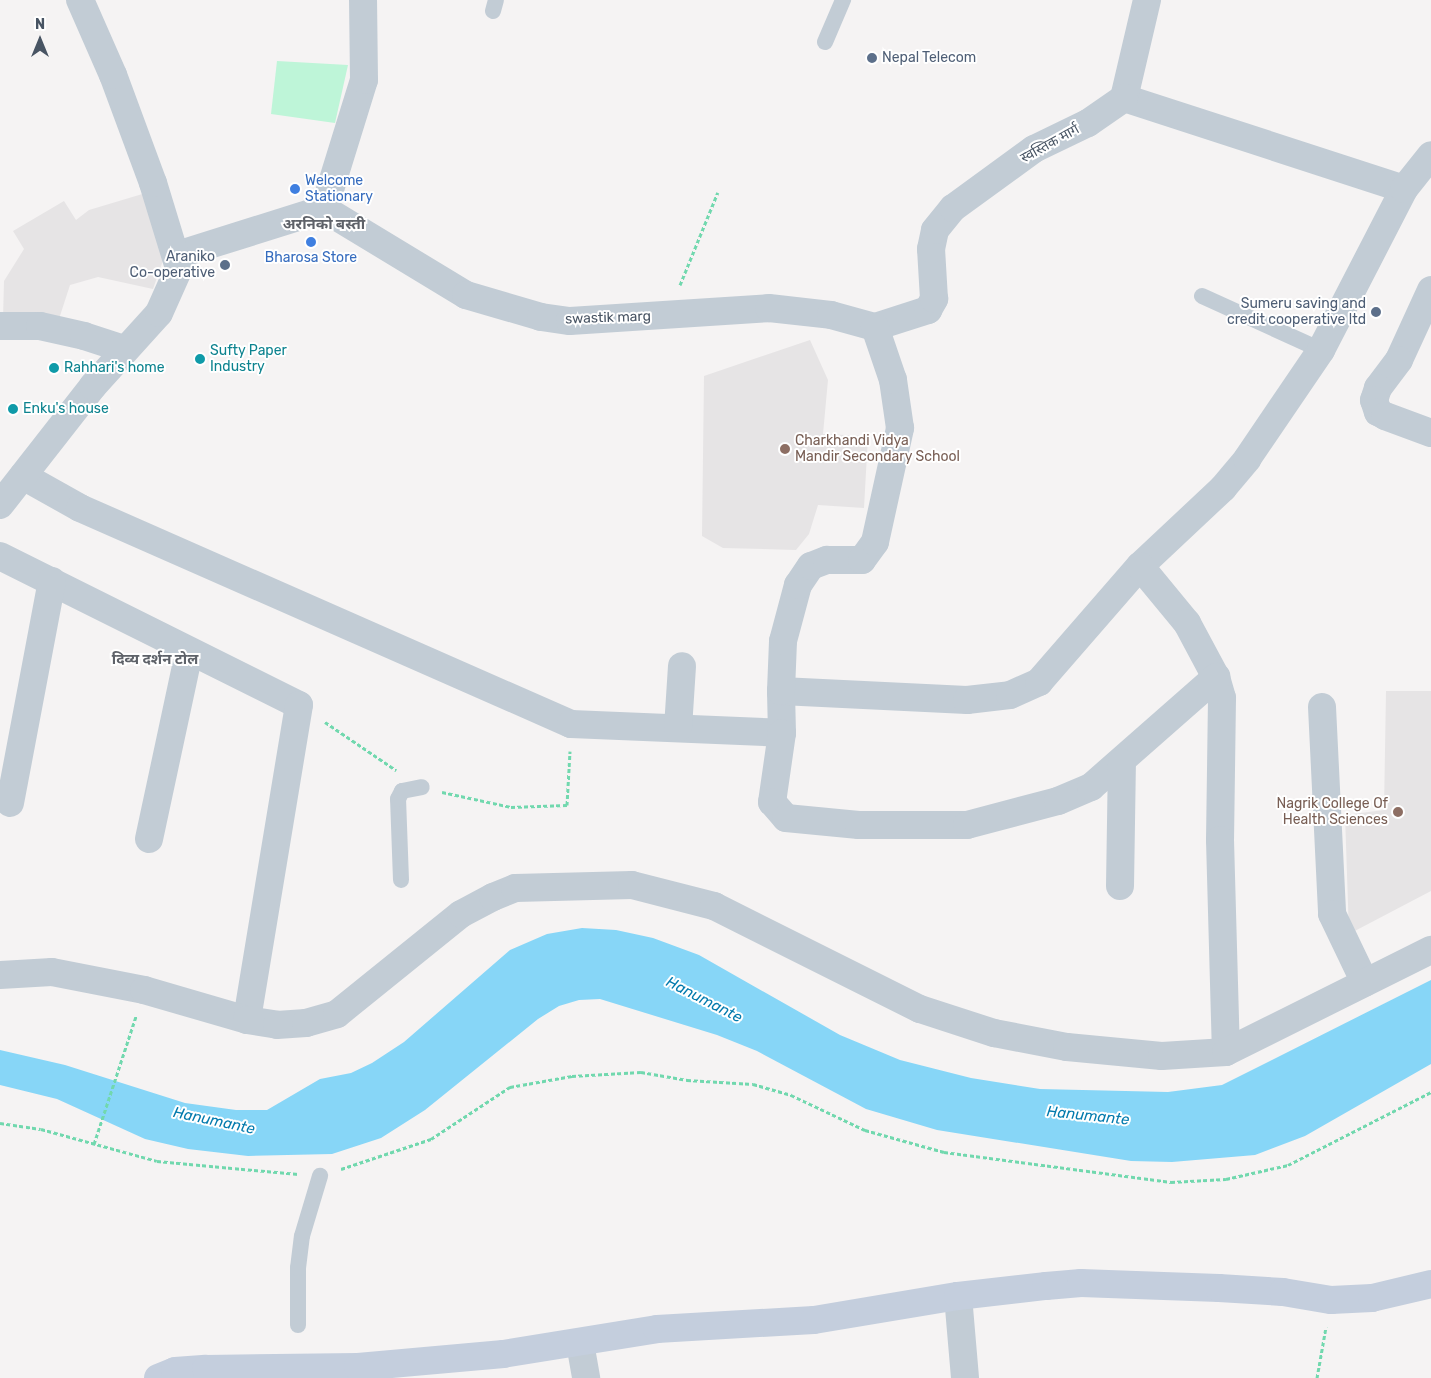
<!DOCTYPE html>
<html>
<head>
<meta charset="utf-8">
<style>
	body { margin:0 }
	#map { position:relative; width:1431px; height:1378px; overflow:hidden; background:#f5f3f3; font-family:Rubik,"Noto Sans Devanagari",sans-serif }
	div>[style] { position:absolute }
	.education>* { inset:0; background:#e6e4e5 }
	.green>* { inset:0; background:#bef5d8 }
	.water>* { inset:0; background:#87d6f7 }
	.path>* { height:3px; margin-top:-1.5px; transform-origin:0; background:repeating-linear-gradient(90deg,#71d8ae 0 4px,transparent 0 6.5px) }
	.lane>* { height:16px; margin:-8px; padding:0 8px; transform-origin:8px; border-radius:8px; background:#c2ccd5 }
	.street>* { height:28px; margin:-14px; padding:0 14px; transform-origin:14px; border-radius:14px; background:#c2ccd5 }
	.secondary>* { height:28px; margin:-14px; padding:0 14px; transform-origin:14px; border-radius:14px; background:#c4cedd }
	.dots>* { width:14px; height:14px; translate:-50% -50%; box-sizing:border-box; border:2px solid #fff; border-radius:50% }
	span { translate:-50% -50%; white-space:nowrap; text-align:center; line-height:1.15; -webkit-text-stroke:4px #fff; paint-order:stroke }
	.service-label { font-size:14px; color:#4e5e75 }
	.left { translate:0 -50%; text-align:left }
	.right { translate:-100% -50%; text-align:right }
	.street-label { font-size:14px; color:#485463 }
	.shop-label { font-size:14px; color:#366cbe }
	.culture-label { font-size:14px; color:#0d838f }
	.education-label { font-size:14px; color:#785e54 }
	.neighbourhood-label { font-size:15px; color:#5e6269; font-weight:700 }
	.water-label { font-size:15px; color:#027aad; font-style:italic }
	.north { position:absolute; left:15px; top:15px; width:50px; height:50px; -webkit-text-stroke:4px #fff; paint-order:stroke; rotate:0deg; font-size:14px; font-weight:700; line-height:20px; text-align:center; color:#485463 }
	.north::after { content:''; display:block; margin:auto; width:18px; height:22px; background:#485463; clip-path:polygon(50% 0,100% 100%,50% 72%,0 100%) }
</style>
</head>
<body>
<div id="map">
	<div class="education">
		<i style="clip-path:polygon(149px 192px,167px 249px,153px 289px,98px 277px,70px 285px,58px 322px,3px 319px,4px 281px,24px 249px,13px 231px,64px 201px,76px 220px,89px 210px)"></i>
		<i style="clip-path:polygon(810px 340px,828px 380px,823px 434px,868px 436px,864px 508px,818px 505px,809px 534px,796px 550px,723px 548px,702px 536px,704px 376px)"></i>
		<i style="clip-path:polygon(1386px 691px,1431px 691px,1431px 891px,1349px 934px,1345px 815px,1384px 810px)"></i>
	</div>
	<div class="green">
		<i style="clip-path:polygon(277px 61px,348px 65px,335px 123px,271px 114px)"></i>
	</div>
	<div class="water">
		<i style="clip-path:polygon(582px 928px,616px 930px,653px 938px,699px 955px,840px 1035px,900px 1060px,971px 1078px,1040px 1089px,1168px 1092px,1222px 1085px,1431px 980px,1431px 1064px,1305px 1136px,1255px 1155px,1172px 1162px,1131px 1161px,937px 1130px,866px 1109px,757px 1051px,717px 1035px,600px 999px,579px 1000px,559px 1006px,538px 1019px,425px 1110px,381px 1138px,332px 1154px,248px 1156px,188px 1149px,145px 1139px,57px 1099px,0 1085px,0 1050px,65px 1065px,185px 1103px,236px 1110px,267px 1110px,320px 1079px,351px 1073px,372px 1063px,404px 1042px,510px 950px,547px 934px)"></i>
	</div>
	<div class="path">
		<i style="left:680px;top:285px;width:100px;rotate:-67.8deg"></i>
		<i style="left:325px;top:722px;width:86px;rotate:34.1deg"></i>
		<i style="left:442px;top:792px;width:71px;rotate:12.3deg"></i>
		<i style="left:511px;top:807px;width:56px;rotate:-2deg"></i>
		<i style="left:567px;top:805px;width:54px;rotate:-86.8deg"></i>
		<i style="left:0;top:1123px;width:41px;rotate:8.3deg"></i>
		<i style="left:41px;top:1129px;width:120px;rotate:15.4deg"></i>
		<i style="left:157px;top:1161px;width:142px;rotate:5.3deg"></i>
		<i style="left:94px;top:1144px;width:135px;rotate:-71.8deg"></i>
		<i style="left:341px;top:1169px;width:95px;rotate:-18.4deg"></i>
		<i style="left:431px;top:1139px;width:95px;rotate:-33.4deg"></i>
		<i style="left:510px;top:1087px;width:63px;rotate:-10.1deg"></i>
		<i style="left:572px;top:1076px;width:69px;rotate:-3.3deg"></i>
		<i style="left:641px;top:1072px;width:47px;rotate:9.9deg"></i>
		<i style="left:687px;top:1080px;width:66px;rotate:3.5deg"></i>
		<i style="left:753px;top:1084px;width:40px;rotate:16deg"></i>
		<i style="left:791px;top:1095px;width:82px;rotate:25.3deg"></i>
		<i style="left:865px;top:1130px;width:82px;rotate:15.6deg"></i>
		<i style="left:944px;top:1152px;width:229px;rotate:7.5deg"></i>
		<i style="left:1171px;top:1182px;width:55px;rotate:-3.1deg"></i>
		<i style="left:1226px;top:1179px;width:64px;rotate:-12.7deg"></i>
		<i style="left:1288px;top:1165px;width:161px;rotate:-27deg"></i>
		<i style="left:1317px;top:1378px;width:52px;rotate:-80deg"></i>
	</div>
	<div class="lane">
		<i style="left:493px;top:11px;width:11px;rotate:-75deg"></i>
		<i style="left:825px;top:42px;width:46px;rotate:-66.8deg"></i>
		<i style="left:1202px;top:296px;width:131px;rotate:24.4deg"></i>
		<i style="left:401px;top:880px;width:81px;rotate:-92.1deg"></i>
		<i style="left:398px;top:799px;width:9px;rotate:-63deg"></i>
		<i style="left:402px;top:791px;width:20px;rotate:-11deg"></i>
		<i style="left:298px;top:1325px;width:57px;rotate:-90deg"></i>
		<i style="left:298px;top:1268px;width:32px;rotate:-83deg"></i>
		<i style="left:302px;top:1236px;width:63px;rotate:-73.3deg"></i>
	</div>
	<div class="street">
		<i style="left:1124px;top:98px;width:294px;rotate:18deg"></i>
		<i style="left:1124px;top:98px;width:101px;rotate:-76.8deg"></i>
		<i style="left:324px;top:209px;width:135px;rotate:-72.8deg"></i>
		<i style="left:364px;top:80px;width:80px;rotate:-90.7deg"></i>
		<i style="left:177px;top:255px;width:154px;rotate:-17.4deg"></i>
		<i style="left:324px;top:209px;width:166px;rotate:31.2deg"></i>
		<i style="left:466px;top:295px;width:78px;rotate:16.3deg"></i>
		<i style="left:541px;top:317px;width:29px;rotate:8deg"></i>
		<i style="left:570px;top:321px;width:199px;rotate:-3.7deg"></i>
		<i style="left:769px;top:308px;width:62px;rotate:6.4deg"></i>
		<i style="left:831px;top:315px;width:46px;rotate:15.3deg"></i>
		<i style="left:875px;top:327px;width:56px;rotate:-17.8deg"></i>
		<i style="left:928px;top:310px;width:13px;rotate:-61deg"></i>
		<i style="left:934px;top:299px;width:50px;rotate:-93.4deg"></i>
		<i style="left:931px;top:249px;width:19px;rotate:-78deg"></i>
		<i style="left:935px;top:230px;width:28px;rotate:-51deg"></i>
		<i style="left:953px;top:208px;width:100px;rotate:-36.1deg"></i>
		<i style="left:1034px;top:149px;width:60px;rotate:-25.7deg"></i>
		<i style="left:1088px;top:123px;width:44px;rotate:-34.8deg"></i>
		<i style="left:1431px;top:290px;width:77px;rotate:114.6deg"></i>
		<i style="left:1399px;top:360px;width:35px;rotate:127deg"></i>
		<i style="left:1378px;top:388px;width:13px;rotate:108deg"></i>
		<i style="left:1374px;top:400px;width:13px;rotate:72deg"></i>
		<i style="left:1378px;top:412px;width:8px;rotate:30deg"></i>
		<i style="left:1385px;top:416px;width:49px;rotate:20.3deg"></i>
		<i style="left:0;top:326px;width:40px"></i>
		<i style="left:40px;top:326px;width:45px;rotate:12.8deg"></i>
		<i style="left:84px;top:336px;width:42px;rotate:18deg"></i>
		<i style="left:23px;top:476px;width:65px;rotate:29.3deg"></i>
		<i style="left:80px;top:508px;width:536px;rotate:23.75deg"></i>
		<i style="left:571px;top:724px;width:211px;rotate:2.4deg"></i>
		<i style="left:782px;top:733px;width:42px;rotate:-91.4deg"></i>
		<i style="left:781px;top:691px;width:186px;rotate:2.8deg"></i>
		<i style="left:967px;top:700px;width:43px;rotate:-6.6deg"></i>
		<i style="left:1010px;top:695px;width:32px;rotate:-24deg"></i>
		<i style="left:1039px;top:682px;width:154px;rotate:-49deg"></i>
		<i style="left:1140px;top:566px;width:114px;rotate:-43.2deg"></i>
		<i style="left:1223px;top:488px;width:38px;rotate:-50deg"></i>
		<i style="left:1247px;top:459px;width:132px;rotate:-55.8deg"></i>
		<i style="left:1321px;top:350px;width:181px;rotate:-62.7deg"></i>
		<i style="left:1404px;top:189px;width:43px;rotate:-51.5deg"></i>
		<i style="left:0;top:505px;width:151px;rotate:-52deg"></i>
		<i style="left:93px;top:386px;width:98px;rotate:-47.9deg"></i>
		<i style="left:159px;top:313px;width:49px;rotate:-66deg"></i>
		<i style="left:179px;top:268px;width:89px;rotate:-107deg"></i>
		<i style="left:153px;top:183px;width:115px;rotate:-110.3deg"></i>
		<i style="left:113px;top:75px;width:82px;rotate:-113.7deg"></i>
		<i style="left:0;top:556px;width:334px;rotate:26.5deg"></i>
		<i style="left:299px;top:705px;width:319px;rotate:99.4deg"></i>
		<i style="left:1140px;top:566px;width:74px;rotate:50.5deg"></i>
		<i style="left:1187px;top:623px;width:61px;rotate:61.8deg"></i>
		<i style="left:1216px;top:677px;width:22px;rotate:74deg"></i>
		<i style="left:1222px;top:698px;width:142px;rotate:90.8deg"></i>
		<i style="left:1220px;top:840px;width:212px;rotate:88.4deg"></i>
		<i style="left:781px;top:691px;width:50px;rotate:-87.7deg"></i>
		<i style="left:783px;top:641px;width:58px;rotate:-75deg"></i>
		<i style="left:798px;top:585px;width:23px;rotate:-56deg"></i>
		<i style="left:811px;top:566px;width:17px;rotate:-21deg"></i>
		<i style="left:827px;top:560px;width:35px"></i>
		<i style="left:862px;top:560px;width:22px;rotate:-54deg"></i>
		<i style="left:875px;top:542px;width:117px;rotate:-77.6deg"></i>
		<i style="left:900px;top:428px;width:49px;rotate:-98.3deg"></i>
		<i style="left:893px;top:380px;width:56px;rotate:-108.8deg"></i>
		<i style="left:1322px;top:707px;width:207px;rotate:87.2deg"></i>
		<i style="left:1332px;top:914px;width:76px;rotate:64.4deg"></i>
		<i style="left:678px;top:728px;width:62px;rotate:-86.3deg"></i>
		<i style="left:782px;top:733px;width:70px;rotate:98.2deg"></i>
		<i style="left:772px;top:802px;width:21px;rotate:49deg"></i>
		<i style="left:786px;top:818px;width:73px;rotate:5.5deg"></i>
		<i style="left:859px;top:825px;width:108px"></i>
		<i style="left:967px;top:825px;width:94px;rotate:-14.8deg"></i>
		<i style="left:1058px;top:801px;width:36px;rotate:-23deg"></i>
		<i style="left:1091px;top:787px;width:167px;rotate:-41.3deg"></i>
		<i style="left:10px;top:803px;width:226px;rotate:-79.3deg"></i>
		<i style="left:149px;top:839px;width:191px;rotate:-77.9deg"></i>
		<i style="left:1120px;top:886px;width:123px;rotate:-89.1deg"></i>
		<i style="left:0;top:975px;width:52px;rotate:-3.3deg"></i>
		<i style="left:52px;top:972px;width:94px;rotate:11.1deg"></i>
		<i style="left:144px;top:990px;width:107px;rotate:16.2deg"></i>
		<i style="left:247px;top:1020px;width:30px;rotate:9deg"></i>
		<i style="left:277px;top:1025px;width:29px;rotate:-4deg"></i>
		<i style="left:306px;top:1023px;width:32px;rotate:-16deg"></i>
		<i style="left:337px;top:1014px;width:159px;rotate:-38.9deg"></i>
		<i style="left:461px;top:914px;width:36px;rotate:-28deg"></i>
		<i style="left:493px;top:897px;width:24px;rotate:-22deg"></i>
		<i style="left:515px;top:888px;width:117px;rotate:-1.5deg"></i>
		<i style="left:632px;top:885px;width:85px;rotate:14.4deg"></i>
		<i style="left:714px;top:906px;width:230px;rotate:26.6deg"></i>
		<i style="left:920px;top:1009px;width:78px;rotate:18deg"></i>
		<i style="left:994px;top:1033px;width:74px;rotate:10.9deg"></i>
		<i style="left:1067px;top:1047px;width:95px;rotate:5.4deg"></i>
		<i style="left:1162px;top:1056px;width:64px;rotate:-3.6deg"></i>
		<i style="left:1226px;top:1052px;width:229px;rotate:-26.5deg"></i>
		<i style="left:958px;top:1296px;width:82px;rotate:85.1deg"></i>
		<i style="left:580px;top:1343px;width:36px;rotate:80deg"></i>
	</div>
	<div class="secondary">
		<i style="left:158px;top:1378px;width:18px;rotate:-22deg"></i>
		<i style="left:175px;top:1371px;width:31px;rotate:-4deg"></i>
		<i style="left:206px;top:1369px;width:152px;rotate:-0.8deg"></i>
		<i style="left:358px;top:1367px;width:146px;rotate:-5.1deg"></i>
		<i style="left:503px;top:1354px;width:156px;rotate:-9.2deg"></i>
		<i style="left:657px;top:1329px;width:157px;rotate:-3.3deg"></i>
		<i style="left:814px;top:1320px;width:146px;rotate:-9.5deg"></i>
		<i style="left:958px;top:1296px;width:89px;rotate:-6.5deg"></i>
		<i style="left:1046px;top:1286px;width:35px;rotate:-5deg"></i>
		<i style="left:1081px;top:1283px;width:138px;rotate:2.1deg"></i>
		<i style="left:1219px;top:1288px;width:64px;rotate:3.6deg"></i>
		<i style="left:1283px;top:1292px;width:49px;rotate:9.5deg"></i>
		<i style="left:1331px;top:1300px;width:41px;rotate:-2.8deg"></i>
		<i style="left:1372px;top:1298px;width:61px;rotate:-13.3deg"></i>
	</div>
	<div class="dots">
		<i style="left:872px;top:58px;background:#5c6f8a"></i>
		<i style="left:295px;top:189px;background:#3f7fe0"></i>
		<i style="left:311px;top:242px;background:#3f7fe0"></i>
		<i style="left:225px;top:265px;background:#5c6f8a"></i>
		<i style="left:1376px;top:312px;background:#5c6f8a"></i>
		<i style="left:200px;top:359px;background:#0f9aa8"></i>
		<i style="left:54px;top:368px;background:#0f9aa8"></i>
		<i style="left:13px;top:409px;background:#0f9aa8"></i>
		<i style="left:785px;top:449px;background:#8d6e63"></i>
		<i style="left:1398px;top:812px;background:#8d6e63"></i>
	</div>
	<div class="service-label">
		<span class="left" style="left:882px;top:58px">Nepal Telecom</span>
		<span class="right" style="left:215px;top:265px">Araniko<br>Co-operative</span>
		<span class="right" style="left:1366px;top:312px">Sumeru saving and<br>credit cooperative ltd</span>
	</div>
	<div class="street-label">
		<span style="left:1050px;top:144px;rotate:-29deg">स्वस्तिक मार्ग</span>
		<span style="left:608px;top:318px;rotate:-2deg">swastik marg</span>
	</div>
	<div class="shop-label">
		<span class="left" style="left:305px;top:189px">Welcome<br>Stationary</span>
		<span style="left:311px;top:258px">Bharosa Store</span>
	</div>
	<div class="culture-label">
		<span class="left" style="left:210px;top:359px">Sufty Paper<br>Industry</span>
		<span class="left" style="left:64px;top:368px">Rahhari's home</span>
		<span class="left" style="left:23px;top:409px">Enku's house</span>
	</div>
	<div class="education-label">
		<span class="left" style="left:795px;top:449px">Charkhandi Vidya<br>Mandir Secondary School</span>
		<span class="right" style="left:1388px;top:812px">Nagrik College Of<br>Health Sciences</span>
	</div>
	<div class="neighbourhood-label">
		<span style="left:324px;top:225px">अरनिको बस्ती</span>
		<span style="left:155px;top:660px">दिव्य दर्शन टोल</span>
	</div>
	<div class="water-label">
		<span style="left:704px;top:1000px;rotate:27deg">Hanumante</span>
		<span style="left:1088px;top:1116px;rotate:6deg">Hanumante</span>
		<span style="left:214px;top:1121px;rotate:12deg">Hanumante</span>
	</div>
	<div class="north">N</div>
</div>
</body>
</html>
